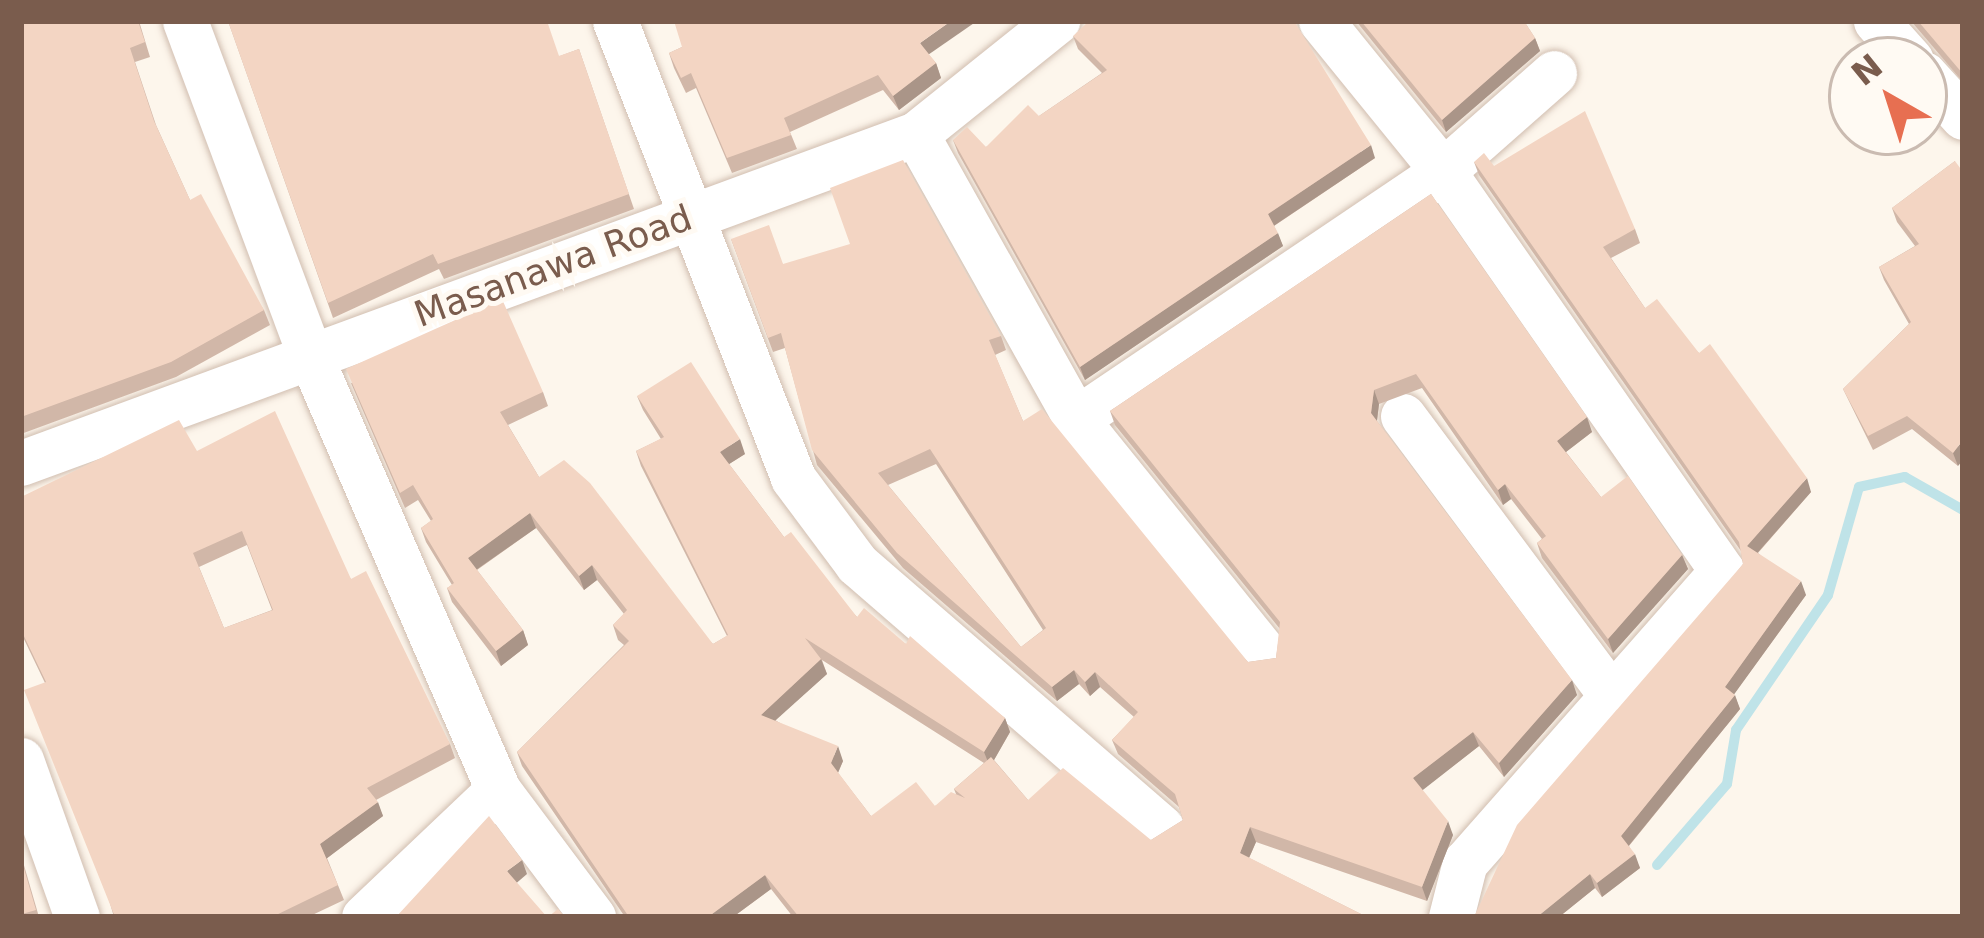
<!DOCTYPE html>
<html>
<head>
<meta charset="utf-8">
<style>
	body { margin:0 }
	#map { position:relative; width:1984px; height:938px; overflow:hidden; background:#fdf6ec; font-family:"DejaVu Sans",sans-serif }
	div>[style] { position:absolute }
	.stream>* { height:10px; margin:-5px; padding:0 5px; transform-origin:5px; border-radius:5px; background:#bfe3e8 }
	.roads { filter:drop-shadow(0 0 3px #d1beb0) drop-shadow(0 0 3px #d1beb0) }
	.minor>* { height:45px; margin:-22.5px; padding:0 22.5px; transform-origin:22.5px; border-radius:22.5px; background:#fff }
	.wall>* { inset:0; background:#d1b7a8 }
	.shaded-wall>* { inset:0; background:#aa9588 }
	.building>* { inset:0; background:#f3d5c3 }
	span { translate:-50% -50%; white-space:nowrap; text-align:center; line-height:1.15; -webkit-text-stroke:10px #fffaf3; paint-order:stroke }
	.street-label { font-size:36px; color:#7a5c4d }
	.frame { position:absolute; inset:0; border:24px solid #7a5c4d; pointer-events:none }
	.north { position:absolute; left:1828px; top:36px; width:120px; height:120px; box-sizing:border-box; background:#fffaf3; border:3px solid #cabbb1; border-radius:50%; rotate:321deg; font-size:33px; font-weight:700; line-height:48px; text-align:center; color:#7a5c4d }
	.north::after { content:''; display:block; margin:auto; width:42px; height:54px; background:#e76f51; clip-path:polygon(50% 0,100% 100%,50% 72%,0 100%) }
</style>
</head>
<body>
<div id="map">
	<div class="stream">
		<i style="left:1657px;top:865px;width:107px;rotate:-49.2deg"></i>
		<i style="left:1727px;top:784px;width:55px;rotate:-80.5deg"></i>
		<i style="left:1736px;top:730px;width:163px;rotate:-55.7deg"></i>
		<i style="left:1828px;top:595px;width:112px;rotate:-74deg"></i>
		<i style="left:1859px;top:487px;width:47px;rotate:-12.3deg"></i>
		<i style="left:1905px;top:477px;width:67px;rotate:29.6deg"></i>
	</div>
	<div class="roads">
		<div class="minor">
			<i style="left:185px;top:21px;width:354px;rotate:69.5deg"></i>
			<i style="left:309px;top:353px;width:476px;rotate:66.6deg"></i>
			<i style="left:498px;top:790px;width:159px;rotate:53.2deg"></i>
			<i style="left:615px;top:21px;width:490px;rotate:68.7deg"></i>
			<i style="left:793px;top:478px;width:107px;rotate:53.3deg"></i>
			<i style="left:857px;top:564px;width:403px;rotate:40.9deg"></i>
			<i style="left:1321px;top:21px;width:193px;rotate:50.9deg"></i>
			<i style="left:1443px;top:171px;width:488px;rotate:55.1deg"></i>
			<i style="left:1722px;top:571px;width:388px;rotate:131.4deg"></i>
			<i style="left:1465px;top:862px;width:57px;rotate:104.3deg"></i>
			<i style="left:1876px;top:21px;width:52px;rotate:48.1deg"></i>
			<i style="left:1924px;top:74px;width:58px;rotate:47.8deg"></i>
			<i style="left:916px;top:134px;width:327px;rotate:60.7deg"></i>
			<i style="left:1076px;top:419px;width:299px;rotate:51.1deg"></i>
			<i style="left:1403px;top:416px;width:342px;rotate:53.3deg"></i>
			<i style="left:1076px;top:419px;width:443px;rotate:-34deg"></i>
			<i style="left:1443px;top:171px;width:148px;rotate:-41.4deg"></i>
			<i style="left:21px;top:463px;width:954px;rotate:-20.18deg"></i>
			<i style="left:916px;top:134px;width:181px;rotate:-38.7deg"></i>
			<i style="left:21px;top:760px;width:167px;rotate:70.4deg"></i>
			<i style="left:364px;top:917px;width:185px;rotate:-43.5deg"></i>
		</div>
	</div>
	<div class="wall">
		<i style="clip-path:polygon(21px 21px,139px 21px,150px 57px,135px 62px,156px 125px,190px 200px,264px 310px,270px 325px,176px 377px,21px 434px)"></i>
		<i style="clip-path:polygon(228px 21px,560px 56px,579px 49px,634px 209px,444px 279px,439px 269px,333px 318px)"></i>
		<i style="clip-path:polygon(1356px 21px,1524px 21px,1535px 38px,1540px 51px,1446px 132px)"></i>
		<i style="clip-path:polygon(1911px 21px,1963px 21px,1963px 82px)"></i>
		<i style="clip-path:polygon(1073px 36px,1375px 158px,1274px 226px,1283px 246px,1085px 380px,958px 153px,953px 140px,986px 147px,1039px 116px,1102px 73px,1078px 49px)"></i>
		<i style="clip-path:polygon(682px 47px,929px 55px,936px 63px,941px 78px,899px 110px,883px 90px,790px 132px,797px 149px,732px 173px,696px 88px,686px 93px,674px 68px,669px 53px)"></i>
		<i style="clip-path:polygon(1955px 161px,1958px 466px,1912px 429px,1873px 450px,1843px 389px,1909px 324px,1884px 280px,1879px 267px,1915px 246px,1897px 222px,1892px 208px)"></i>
		<i style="clip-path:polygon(1474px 162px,1494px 166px,1635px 229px,1640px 243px,1611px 258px,1645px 308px,1699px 353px,1811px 492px,1758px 553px,1806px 595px,1734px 694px,1740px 709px,1629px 846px,1640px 868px,1602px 897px,1595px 888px,1559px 917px,1474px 917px,1743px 564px,1741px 551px,1479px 175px)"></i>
		<i style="clip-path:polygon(evenodd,1431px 194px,1592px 432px,1566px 452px,1601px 497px,1682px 555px,1688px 569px,1613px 653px,1542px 558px,1537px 543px,1542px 539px,1511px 499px,1503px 505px,1422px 388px,1379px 404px,1377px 421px,1577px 695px,1504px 777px,1479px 746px,1422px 790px,1453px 835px,1427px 901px,1256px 842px,1249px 858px,1367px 917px,793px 917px,771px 889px,733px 917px,625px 917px,522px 766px,517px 752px,624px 645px,618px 640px,613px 625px,624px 614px,597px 580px,584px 590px,536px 528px,477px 570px,523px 630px,528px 645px,501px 666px,452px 602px,447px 588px,452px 585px,426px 542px,421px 528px,431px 521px,418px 500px,405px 508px,351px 383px,543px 392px,548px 406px,508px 425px,539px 477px,713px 644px,727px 636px,641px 466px,636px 451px,661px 439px,643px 410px,637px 396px,745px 454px,729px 464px,784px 537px,857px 617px,906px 644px,1005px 718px,1010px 732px,994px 760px,1028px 800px,1151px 840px,1183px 820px,1179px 807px,1118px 754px,1112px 740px,1134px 717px,1100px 687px,1090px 696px,1079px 684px,1057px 701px,903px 568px,817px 465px,785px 348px,773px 352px,731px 239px,783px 264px,1001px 336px,1006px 350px,995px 355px,1023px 421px,1248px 662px,1276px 658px,1280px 629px,1115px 425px,1110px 411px,1431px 194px,936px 464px,1043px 630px,1021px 647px,888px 485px,936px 464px,1431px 194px,822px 660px,984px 763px,954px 789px,956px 794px,935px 806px,871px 816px,838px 773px,843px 761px,775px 720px,827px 674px,822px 660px)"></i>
		<i style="clip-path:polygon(evenodd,197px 451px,351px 579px,450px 744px,455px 758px,376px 800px,383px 816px,327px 858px,344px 900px,308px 917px,114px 917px,45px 683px,21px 633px,21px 497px,197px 451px,247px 545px,272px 610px,224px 628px,199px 567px,247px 545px)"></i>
		<i style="clip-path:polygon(21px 855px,39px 917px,21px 917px)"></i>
	</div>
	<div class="shaded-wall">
		<i style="clip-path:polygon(951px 21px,977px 21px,925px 57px,920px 43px)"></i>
		<i style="clip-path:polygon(1535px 38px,1540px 51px,1446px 132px,1442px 120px)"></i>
		<i style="clip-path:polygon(936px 63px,941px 78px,899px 110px,893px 96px)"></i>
		<i style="clip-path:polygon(1371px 145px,1375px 158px,1272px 227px,1268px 214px)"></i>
		<i style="clip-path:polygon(1278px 233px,1283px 246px,1085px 380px,1080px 367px)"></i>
		<i style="clip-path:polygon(1374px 390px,1379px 404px,1376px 428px,1371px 413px)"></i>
		<i style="clip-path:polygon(1587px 417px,1592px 432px,1562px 455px,1557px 441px)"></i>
		<i style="clip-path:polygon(740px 439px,745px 454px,726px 466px,720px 452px)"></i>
		<i style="clip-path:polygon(1963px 440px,1963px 460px,1958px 466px,1953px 453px)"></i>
		<i style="clip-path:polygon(1807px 478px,1811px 492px,1752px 559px,1747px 546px)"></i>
		<i style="clip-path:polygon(1505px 484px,1511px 499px,1503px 505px,1498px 490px)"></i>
		<i style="clip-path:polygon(530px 513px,536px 528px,473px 572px,468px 558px)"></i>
		<i style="clip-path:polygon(1682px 555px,1688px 569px,1613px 653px,1608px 639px)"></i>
		<i style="clip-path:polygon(592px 565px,597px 580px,584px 590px,579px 576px)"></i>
		<i style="clip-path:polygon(1801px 581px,1806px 595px,1730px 700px,1725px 687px)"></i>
		<i style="clip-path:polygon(523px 630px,528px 645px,501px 666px,496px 651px)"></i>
		<i style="clip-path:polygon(821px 659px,827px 674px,766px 729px,761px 715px)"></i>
		<i style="clip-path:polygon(1074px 670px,1079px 684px,1057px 701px,1052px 687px)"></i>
		<i style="clip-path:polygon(1095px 672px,1100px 687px,1090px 696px,1085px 682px)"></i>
		<i style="clip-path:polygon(1572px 680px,1577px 695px,1504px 777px,1499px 763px)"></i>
		<i style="clip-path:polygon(1735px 695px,1740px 709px,1626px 849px,1621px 836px)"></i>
		<i style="clip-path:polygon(1005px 718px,1010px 732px,990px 767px,984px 752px)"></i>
		<i style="clip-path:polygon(1473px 732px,1479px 746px,1419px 793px,1413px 778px)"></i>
		<i style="clip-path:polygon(838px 746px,843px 761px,836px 777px,831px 763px)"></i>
		<i style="clip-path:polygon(378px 802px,383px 816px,326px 859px,320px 844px)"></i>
		<i style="clip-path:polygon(1448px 821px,1453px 835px,1427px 901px,1422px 887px)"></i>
		<i style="clip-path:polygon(1250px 827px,1256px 842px,1245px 867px,1240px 853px)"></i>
		<i style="clip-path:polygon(1635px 854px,1640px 868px,1602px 897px,1597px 883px)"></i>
		<i style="clip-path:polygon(522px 860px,527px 874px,513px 886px,507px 871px)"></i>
		<i style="clip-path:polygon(1590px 874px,1595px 888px,1559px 917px,1537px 917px)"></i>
		<i style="clip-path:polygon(765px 875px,771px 889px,733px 917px,708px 917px)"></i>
	</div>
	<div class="building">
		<i style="clip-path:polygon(21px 21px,138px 21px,145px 42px,130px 48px,154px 121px,190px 200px,201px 194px,264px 310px,171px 362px,21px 417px)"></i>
		<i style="clip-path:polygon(228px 21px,547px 21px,559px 56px,579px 49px,629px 194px,438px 264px,433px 254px,328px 303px)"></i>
		<i style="clip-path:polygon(674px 21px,951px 21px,920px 43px,936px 63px,893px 96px,878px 75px,784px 118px,791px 135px,727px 158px,691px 73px,681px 78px,669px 53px,682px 47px)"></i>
		<i style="clip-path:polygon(1089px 21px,1294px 21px,1371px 145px,1268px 214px,1278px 233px,1080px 367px,953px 140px,967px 127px,986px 147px,1028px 105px,1039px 116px,1107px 70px,1073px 36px)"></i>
		<i style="clip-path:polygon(1361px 21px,1524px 21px,1535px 38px,1442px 120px)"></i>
		<i style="clip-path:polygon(1918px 21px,1963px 21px,1963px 74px)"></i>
		<i style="clip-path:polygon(1585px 111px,1635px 229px,1603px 247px,1645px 308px,1657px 299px,1699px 353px,1710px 344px,1807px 478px,1747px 546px,1801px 581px,1725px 687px,1735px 695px,1621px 836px,1635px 854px,1597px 883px,1590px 874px,1537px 917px,1474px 917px,1517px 825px,1743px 564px,1739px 542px,1474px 162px,1484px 153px,1494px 166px)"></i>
		<i style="clip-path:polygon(evenodd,903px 160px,1001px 336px,989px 340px,1023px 421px,1042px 409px,1248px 662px,1276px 658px,1280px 622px,1110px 411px,1431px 194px,1587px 417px,1557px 441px,1601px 497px,1628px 476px,1682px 555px,1608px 639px,1537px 543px,1546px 536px,1505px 484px,1498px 490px,1416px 374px,1374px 390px,1371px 413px,1572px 680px,1499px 763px,1473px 732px,1413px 778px,1448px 821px,1422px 887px,1250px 827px,1240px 853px,1367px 917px,799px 917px,765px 875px,708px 917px,629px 917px,517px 752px,629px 641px,613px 625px,627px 610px,592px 565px,579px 576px,530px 513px,468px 558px,523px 630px,496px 651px,447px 588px,454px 583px,421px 528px,433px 519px,413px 485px,400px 493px,346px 369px,502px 299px,543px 392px,500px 412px,539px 477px,564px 460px,590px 483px,713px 644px,728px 635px,636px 451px,664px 437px,637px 396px,691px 362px,740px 439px,720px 452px,784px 537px,791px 532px,857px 617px,864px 608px,906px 644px,910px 636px,1005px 718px,984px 752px,805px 638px,821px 659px,761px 715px,838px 746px,831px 763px,871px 816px,916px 782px,935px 806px,951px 792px,965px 798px,954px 789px,991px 757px,1028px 800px,1063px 768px,1151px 840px,1183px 820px,1175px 794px,1112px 740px,1138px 712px,1095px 672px,1085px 682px,1074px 670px,1052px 687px,897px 553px,812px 450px,781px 333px,768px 338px,731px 239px,769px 225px,783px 264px,850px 244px,830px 188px,903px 160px,930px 449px,1046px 628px,1021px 647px,878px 473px,930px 449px)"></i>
		<i style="clip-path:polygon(1955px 161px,1963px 172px,1963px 440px,1953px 453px,1907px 416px,1868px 436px,1843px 389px,1911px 322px,1879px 267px,1919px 244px,1892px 208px)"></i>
		<i style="clip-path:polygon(evenodd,275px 411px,351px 579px,366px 571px,450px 744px,367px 788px,378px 802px,320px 844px,338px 885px,272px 917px,115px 917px,24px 690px,46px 682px,21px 630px,21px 497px,179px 420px,197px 451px,275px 411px,242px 531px,273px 610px,224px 628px,193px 553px,242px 531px)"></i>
		<i style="clip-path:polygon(489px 816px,522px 860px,507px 871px,547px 917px,396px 917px)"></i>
		<i style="clip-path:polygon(21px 858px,36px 910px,22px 914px,23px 917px,21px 917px)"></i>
		<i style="clip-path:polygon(558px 909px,565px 917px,548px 917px)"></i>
	</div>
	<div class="street-label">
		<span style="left:553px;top:266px;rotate:-20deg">Masanawa Road</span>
	</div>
	<div class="frame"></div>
	<div class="north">N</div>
</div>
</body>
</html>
